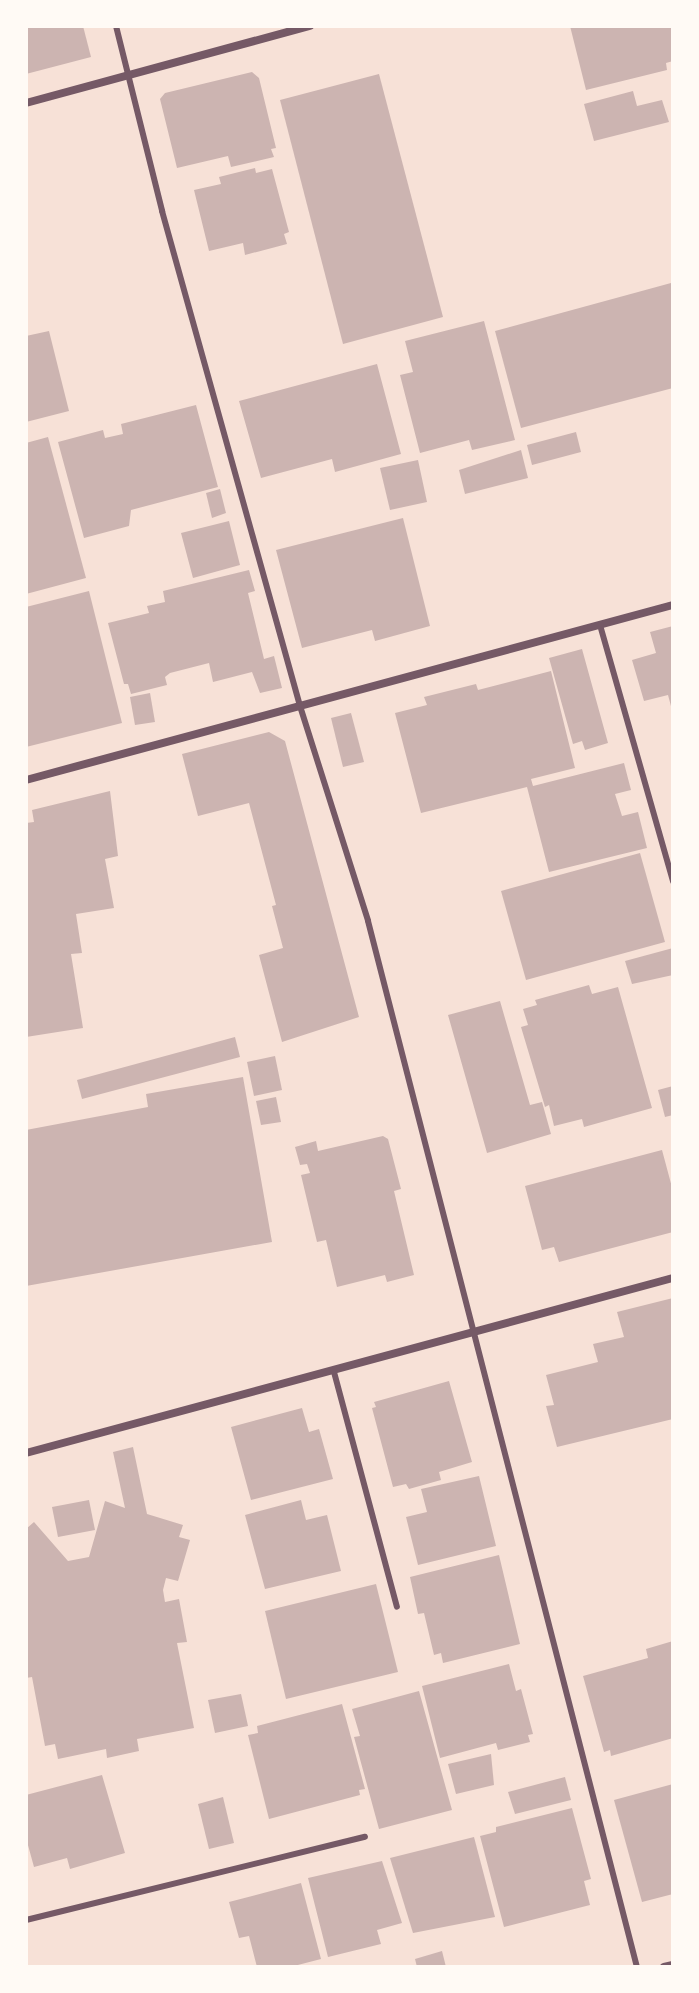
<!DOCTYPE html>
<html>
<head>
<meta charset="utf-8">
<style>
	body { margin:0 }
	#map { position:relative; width:699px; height:1993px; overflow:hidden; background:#f7e1d7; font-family:"Space Grotesk",sans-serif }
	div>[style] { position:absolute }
	.building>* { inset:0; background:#ccb4b1 }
	.service>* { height:6px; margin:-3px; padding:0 3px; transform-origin:3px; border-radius:3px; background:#755966 }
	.minor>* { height:8px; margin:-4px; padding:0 4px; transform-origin:4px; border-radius:4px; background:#755966 }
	span { translate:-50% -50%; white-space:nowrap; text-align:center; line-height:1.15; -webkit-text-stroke:6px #fffaf5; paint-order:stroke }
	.frame { position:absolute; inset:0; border:28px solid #fffaf5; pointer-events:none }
</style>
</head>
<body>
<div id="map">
	<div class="building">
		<i style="clip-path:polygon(26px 26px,83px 26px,91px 57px,26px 74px)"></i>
		<i style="clip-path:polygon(570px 26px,673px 26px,673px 61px,666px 63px,667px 70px,586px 90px)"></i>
		<i style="clip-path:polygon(252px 72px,259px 78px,276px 148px,271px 149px,274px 157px,231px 167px,228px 156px,177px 168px,160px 99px,165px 93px)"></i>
		<i style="clip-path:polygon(379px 74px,443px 317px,343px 344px,280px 100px)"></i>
		<i style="clip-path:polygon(633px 91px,637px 106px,662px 100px,669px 122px,594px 141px,584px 104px)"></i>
		<i style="clip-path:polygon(255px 168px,256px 173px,272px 169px,289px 232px,284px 234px,287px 244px,245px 255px,243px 243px,209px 251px,194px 190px,221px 184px,219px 177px)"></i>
		<i style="clip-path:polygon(671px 283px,673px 388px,521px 428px,495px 331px)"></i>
		<i style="clip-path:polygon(484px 321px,515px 440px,472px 450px,469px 440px,420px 453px,400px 375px,413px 372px,405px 341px)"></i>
		<i style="clip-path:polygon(49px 331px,69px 411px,26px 422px,26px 336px)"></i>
		<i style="clip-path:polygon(377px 364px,401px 454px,335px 472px,332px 459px,261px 478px,239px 401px)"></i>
		<i style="clip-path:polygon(196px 405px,218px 487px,131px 510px,129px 526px,84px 538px,58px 442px,103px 430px,105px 438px,123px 434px,121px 424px)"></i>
		<i style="clip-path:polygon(576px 432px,581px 452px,532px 465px,527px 445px)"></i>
		<i style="clip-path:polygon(48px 437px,86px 578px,26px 594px,26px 443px)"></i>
		<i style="clip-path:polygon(521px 450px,528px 478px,465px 494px,459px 470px)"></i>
		<i style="clip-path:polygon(418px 460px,427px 502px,390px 510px,380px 468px)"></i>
		<i style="clip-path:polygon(220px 489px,226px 513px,212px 518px,206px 493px)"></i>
		<i style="clip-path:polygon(403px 518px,430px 626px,375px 641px,372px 630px,302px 648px,276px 550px)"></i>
		<i style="clip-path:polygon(229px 521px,240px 565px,193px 578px,181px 533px)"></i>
		<i style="clip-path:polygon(249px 570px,255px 591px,248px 593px,264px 659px,274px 656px,282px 688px,260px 693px,252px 672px,213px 682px,209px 663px,170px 673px,165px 677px,167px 685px,131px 694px,128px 684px,124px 684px,108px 623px,149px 613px,147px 606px,165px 602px,163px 591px)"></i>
		<i style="clip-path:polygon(89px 591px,122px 723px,26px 747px,26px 607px)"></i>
		<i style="clip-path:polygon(673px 626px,673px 710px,672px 710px,668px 695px,644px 701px,632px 660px,656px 653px,650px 632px)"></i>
		<i style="clip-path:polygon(582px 649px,608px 743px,585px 750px,582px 741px,573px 744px,549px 658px)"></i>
		<i style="clip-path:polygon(551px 671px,575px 768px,531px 779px,533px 786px,624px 763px,631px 790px,615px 794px,622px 816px,638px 812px,647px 848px,549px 872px,527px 787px,421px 813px,395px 713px,427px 705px,424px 697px,476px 684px,478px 690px)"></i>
		<i style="clip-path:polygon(150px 693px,155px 722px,135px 725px,130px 697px)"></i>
		<i style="clip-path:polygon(351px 713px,364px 762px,343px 767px,331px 718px)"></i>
		<i style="clip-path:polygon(269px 732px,285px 741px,359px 1017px,282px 1042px,259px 955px,283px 948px,272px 906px,276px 905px,249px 803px,198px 816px,182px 754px)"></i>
		<i style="clip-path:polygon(110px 791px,118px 856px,105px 859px,114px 908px,76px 914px,82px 953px,71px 954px,83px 1028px,26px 1037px,26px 823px,34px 822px,32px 810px)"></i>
		<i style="clip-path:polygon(640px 853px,665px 942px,526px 980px,501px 891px)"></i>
		<i style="clip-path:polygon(673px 948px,673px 975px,632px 984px,625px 961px)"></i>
		<i style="clip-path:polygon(589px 985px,592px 994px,618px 987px,652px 1108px,584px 1127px,582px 1119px,554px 1126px,549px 1105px,545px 1107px,521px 1027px,528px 1025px,523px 1009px,537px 1005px,535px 1000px)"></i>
		<i style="clip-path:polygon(500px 1001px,530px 1105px,542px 1102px,551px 1134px,487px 1153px,448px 1015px)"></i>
		<i style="clip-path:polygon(235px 1037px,240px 1057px,82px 1099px,77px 1080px)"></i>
		<i style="clip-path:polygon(275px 1056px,282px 1090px,254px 1096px,247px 1062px)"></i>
		<i style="clip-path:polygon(243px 1077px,272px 1242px,26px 1286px,26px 1130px,148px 1107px,146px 1094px)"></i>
		<i style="clip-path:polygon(673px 1086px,673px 1115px,665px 1117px,658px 1090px)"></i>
		<i style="clip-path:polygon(276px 1097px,281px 1122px,261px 1125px,256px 1101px)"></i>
		<i style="clip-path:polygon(383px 1136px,388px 1139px,401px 1189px,394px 1191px,414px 1275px,387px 1282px,385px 1275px,337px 1287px,326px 1240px,317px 1242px,301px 1175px,310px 1173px,307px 1164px,300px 1165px,295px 1147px,316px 1141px,318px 1151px)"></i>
		<i style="clip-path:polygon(662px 1150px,673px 1191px,673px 1232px,559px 1262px,554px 1247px,542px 1250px,525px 1186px)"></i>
		<i style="clip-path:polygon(673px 1298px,673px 1419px,557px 1447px,546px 1406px,554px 1405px,546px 1375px,598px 1362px,593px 1344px,624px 1337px,617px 1312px)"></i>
		<i style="clip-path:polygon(449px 1381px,472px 1462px,439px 1472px,441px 1480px,409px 1489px,406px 1484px,393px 1487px,372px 1408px,376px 1407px,374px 1402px)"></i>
		<i style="clip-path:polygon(302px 1408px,309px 1432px,319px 1429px,333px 1479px,251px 1500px,231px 1427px)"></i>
		<i style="clip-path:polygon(133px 1447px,147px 1514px,183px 1525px,179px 1537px,190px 1540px,178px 1581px,166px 1578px,163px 1590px,165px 1602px,179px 1599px,187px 1642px,177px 1643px,194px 1728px,137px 1739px,139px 1751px,107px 1758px,106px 1749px,58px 1759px,55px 1744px,45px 1746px,32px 1677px,26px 1678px,26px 1529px,34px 1522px,68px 1561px,89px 1557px,105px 1501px,125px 1508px,113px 1452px)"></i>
		<i style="clip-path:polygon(479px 1476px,496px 1546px,418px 1565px,406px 1517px,427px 1512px,421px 1489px)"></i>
		<i style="clip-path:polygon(89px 1500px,95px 1530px,58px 1537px,52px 1507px)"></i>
		<i style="clip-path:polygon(301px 1500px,306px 1520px,327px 1515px,341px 1571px,265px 1589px,245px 1515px)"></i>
		<i style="clip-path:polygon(499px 1555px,520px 1644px,443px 1663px,441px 1653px,434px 1655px,424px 1613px,418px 1614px,410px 1577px)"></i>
		<i style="clip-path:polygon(376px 1584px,398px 1672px,286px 1699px,265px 1611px)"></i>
		<i style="clip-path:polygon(673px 1641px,673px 1738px,611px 1756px,610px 1750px,604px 1752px,583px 1676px,648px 1658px,646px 1649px)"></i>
		<i style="clip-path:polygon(509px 1664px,516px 1691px,521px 1689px,533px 1734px,528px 1735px,530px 1742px,498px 1750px,496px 1743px,440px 1758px,422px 1686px)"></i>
		<i style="clip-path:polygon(419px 1691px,452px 1810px,379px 1829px,354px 1737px,360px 1736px,352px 1709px)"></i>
		<i style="clip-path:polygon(241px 1694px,248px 1726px,215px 1733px,208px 1700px)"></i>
		<i style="clip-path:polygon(342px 1704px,365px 1789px,359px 1790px,360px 1795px,269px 1819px,248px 1735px,258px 1733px,257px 1726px)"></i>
		<i style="clip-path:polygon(491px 1754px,494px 1785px,456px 1794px,448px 1764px)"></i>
		<i style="clip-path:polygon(102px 1775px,125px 1853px,70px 1869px,67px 1858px,34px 1867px,26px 1838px,26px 1795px)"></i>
		<i style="clip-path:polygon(565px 1777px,571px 1800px,515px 1814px,508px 1792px)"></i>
		<i style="clip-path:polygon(673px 1784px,673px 1894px,642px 1902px,614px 1800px)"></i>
		<i style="clip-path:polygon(223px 1797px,234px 1843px,209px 1849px,198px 1804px)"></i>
		<i style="clip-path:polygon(572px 1808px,591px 1879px,584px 1881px,590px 1905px,504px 1927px,480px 1836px,496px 1832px,496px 1827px)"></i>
		<i style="clip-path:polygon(474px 1837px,495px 1917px,413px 1933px,390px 1858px)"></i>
		<i style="clip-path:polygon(382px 1861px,402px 1923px,377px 1930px,381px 1944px,328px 1957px,308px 1878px)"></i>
		<i style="clip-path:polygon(301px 1883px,321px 1959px,290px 1967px,257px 1967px,249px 1936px,239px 1938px,229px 1902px)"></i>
		<i style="clip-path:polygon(442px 1951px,446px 1967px,417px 1967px,415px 1959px)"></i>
	</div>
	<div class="service">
		<i style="left:116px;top:26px;width:191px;rotate:76deg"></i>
		<i style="left:162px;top:211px;width:514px;rotate:74.42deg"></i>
		<i style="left:300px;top:706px;width:225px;rotate:72.4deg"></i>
		<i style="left:368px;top:921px;width:1080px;rotate:75.58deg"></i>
		<i style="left:600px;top:625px;width:267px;rotate:74.1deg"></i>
		<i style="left:334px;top:1372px;width:243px;rotate:75deg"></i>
		<i style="left:26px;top:1920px;width:349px;rotate:-13.8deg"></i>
	</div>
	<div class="minor">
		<i style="left:26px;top:103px;width:294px;rotate:-15.2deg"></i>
		<i style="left:26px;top:780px;width:670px;rotate:-15.14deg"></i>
		<i style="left:26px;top:1453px;width:670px;rotate:-15.14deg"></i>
		<i style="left:664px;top:1967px;width:9px;rotate:-13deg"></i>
	</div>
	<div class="frame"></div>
</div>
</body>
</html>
